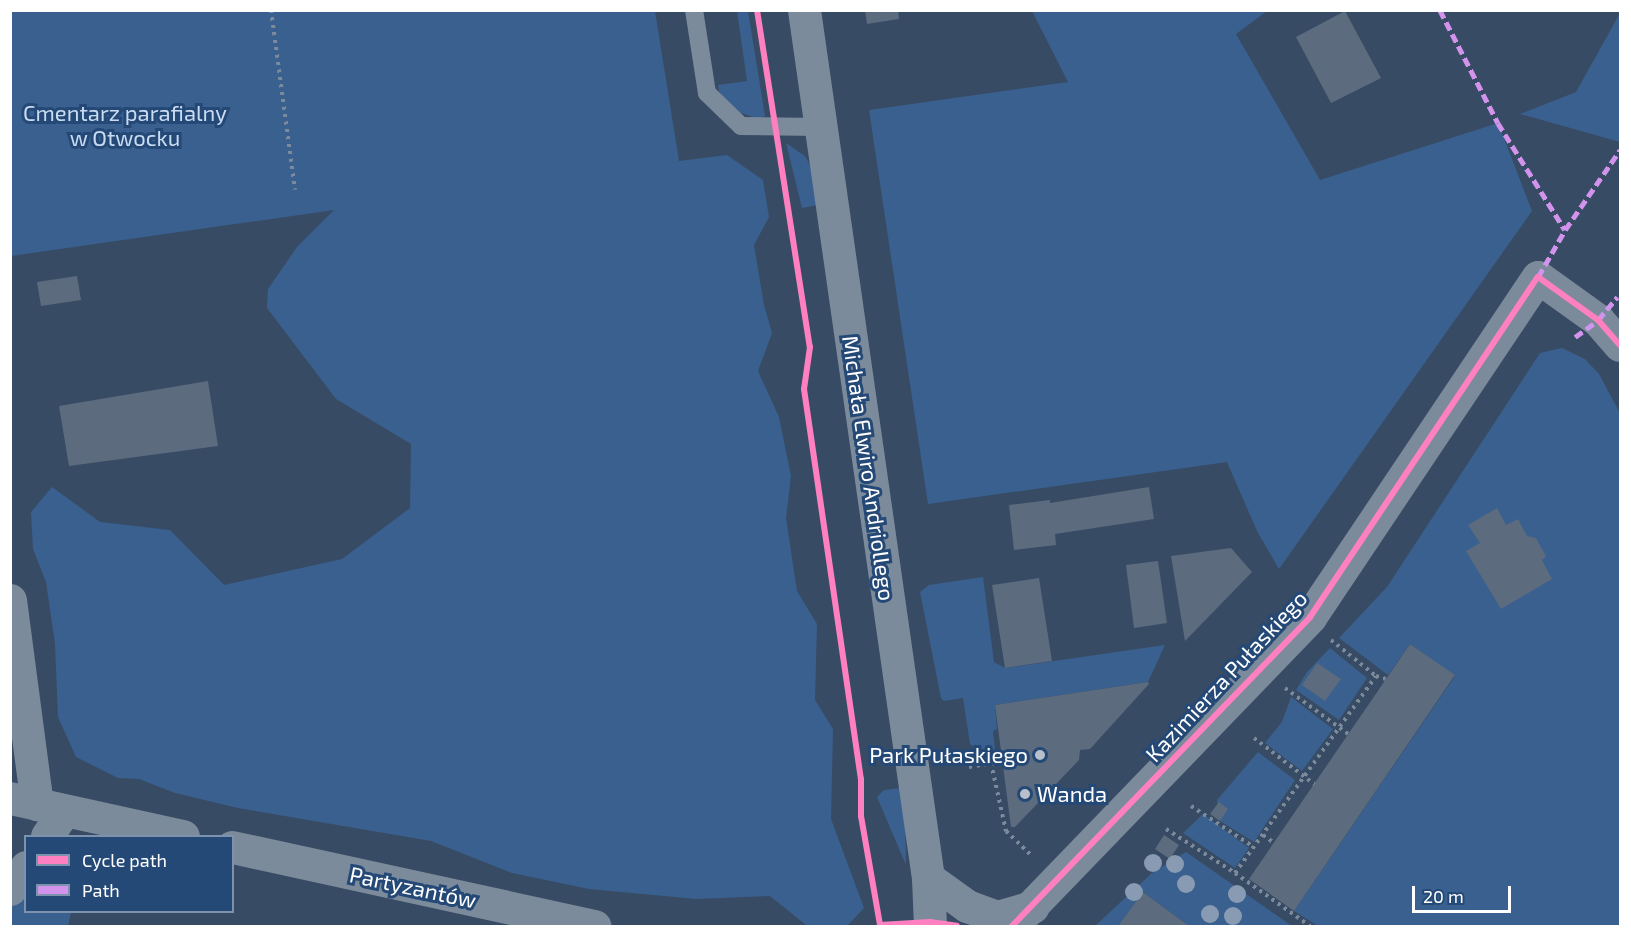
<!DOCTYPE html>
<html>
<head>
<meta charset="utf-8">
<style>
	body { margin:0 }
	#map { position:relative; width:1631px; height:937px; overflow:hidden; background:#384b64; font-family:"Exo 2",sans-serif }
	div>[style] { position:absolute }
	.green>* { inset:0; background:#39608e }
	.building>* { inset:0; background:#5c6b7e }
	.path>* { height:4px; margin-top:-2px; transform-origin:0; background:repeating-linear-gradient(90deg,#7c8b9b 0 3px,transparent 0 7.5px) }
	.service>* { height:18px; margin:-9px; padding:0 9px; transform-origin:9px; border-radius:9px; background:#7c8b9b }
	.minor>* { height:33px; margin:-16.5px; padding:0 16.5px; transform-origin:16.5px; border-radius:16.5px; background:#7c8b9b }
	.tertiary>* { height:33px; margin:-16.5px; padding:0 16.5px; transform-origin:16.5px; border-radius:16.5px; background:#7c8b9b }
	.quiet>* { height:4.5px; margin-top:-2.25px; transform-origin:0; background:repeating-linear-gradient(90deg,#d193ec 0 9px,transparent 0 13.5px) }
	.cycleway>* { height:6px; margin:-3px; padding:0 3px; transform-origin:3px; border-radius:3px; background:#ff80c0 }
	.trees>* { width:18px; height:18px; margin:-9px; border-radius:50%; background:#889bb2 }
	.dots>* { width:16px; height:16px; translate:-50% -50%; box-sizing:border-box; border:3px solid #254977; border-radius:50% }
	span { translate:-50% -50%; white-space:nowrap; text-align:center; line-height:1.15; -webkit-text-stroke:6px #254977; paint-order:stroke }
	.park-label { font-size:22px; color:#c9dcf2 }
	.street-label { font-size:22px; color:#fff }
	.poi-label { font-size:22px; color:#fff }
	.right { translate:-100% -50%; text-align:right }
	.left { translate:0 -50%; text-align:left }
	.frame { position:absolute; inset:0; border:12px solid #fff; pointer-events:none }
	.legend { position:absolute; left:24px; top:835px; width:210px; height:78px; box-sizing:border-box; background:#254977; border:2px solid #7c92ad; margin:0; padding:8px 10px; list-style:none; font-size:18px; color:#fff }
	.legend li { display:flex; align-items:center; gap:12px; height:30px }
	.legend b { width:30px; border:2px solid #7c92ad }
	.scale { position:absolute; left:1412px; top:886px; width:99px; height:27px; box-sizing:border-box; border:3px solid #fff; border-top:0; padding-left:8px; font-size:18px; line-height:21px; white-space:nowrap; color:#fff; -webkit-text-stroke:4px #254977; paint-order:stroke }
</style>
</head>
<body>
<div id="map">
	<div class="green">
		<i style="clip-path:polygon(10px 11px,655px 11px,679px 161px,727px 155px,763px 180px,769px 217px,754px 245px,764px 305px,772px 333px,758px 371px,779px 417px,791px 476px,786px 518px,797px 591px,817px 624px,815px 700px,833px 729px,831px 819px,864px 908px,847px 926px,806px 925px,770px 896px,696px 899px,589px 889px,512px 873px,431px 841px,238px 808px,175px 793px,139px 779px,118px 778px,76px 757px,58px 717px,55px 644px,46px 582px,33px 549px,31px 512px,52px 487px,100px 522px,170px 530px,224px 585px,342px 559px,410px 508px,411px 444px,336px 399px,267px 308px,268px 289px,297px 247px,334px 210px,11px 256px)"></i>
		<i style="clip-path:polygon(737px 11px,748px 11px,765px 116px,759px 119px,738px 112px,720px 96px,718px 85px,747px 81px)"></i>
		<i style="clip-path:polygon(1032px 11px,1267px 11px,1236px 34px,1320px 180px,1498px 123px,1532px 211px,1279px 569px,1257px 531px,1227px 462px,928px 504px,869px 110px,1068px 82px)"></i>
		<i style="clip-path:polygon(1620px 13px,1620px 142px,1520px 114px,1576px 92px)"></i>
		<i style="clip-path:polygon(786px 143px,805px 156px,811px 167px,818px 205px,802px 208px)"></i>
		<i style="clip-path:polygon(1562px 348px,1585px 359px,1599px 374px,1620px 413px,1620px 926px,1318px 926px,1294px 911px,1455px 676px,1410px 644px,1388px 675px,1339px 638px,1387px 587px,1540px 353px)"></i>
		<i style="clip-path:polygon(983px 577px,994px 662px,1005px 668px,1165px 645px,1148px 682px,995px 705px,997px 729px,993px 731px,995px 750px,980px 752px,970px 744px,963px 698px,944px 701px,941px 698px,920px 592px,929px 585px)"></i>
		<i style="clip-path:polygon(1330px 648px,1367px 678px,1339px 720px,1296px 690px,1307px 672px)"></i>
		<i style="clip-path:polygon(1291px 697px,1333px 729px,1302px 771px,1265px 743px,1282px 722px)"></i>
		<i style="clip-path:polygon(1258px 752px,1295px 780px,1254px 842px,1220px 821px,1217px 800px)"></i>
		<i style="clip-path:polygon(901px 788px,905px 812px,906px 865px,877px 797px,884px 790px)"></i>
		<i style="clip-path:polygon(1203px 814px,1249px 848px,1235px 868px,1183px 833px)"></i>
		<i style="clip-path:polygon(1186px 852px,1292px 926px,1189px 926px,1143px 892px,1118px 926px,1095px 926px,1152px 873px)"></i>
		<i style="clip-path:polygon(10px 868px,25px 872px,26px 912px,71px 912px,68px 926px,11px 926px)"></i>
	</div>
	<div class="building">
		<i style="clip-path:polygon(865px 10px,898px 10px,899px 19px,867px 24px)"></i>
		<i style="clip-path:polygon(1345px 11px,1381px 78px,1331px 103px,1296px 37px)"></i>
		<i style="clip-path:polygon(77px 276px,81px 300px,41px 306px,37px 282px)"></i>
		<i style="clip-path:polygon(208px 381px,218px 446px,69px 466px,59px 406px)"></i>
		<i style="clip-path:polygon(1149px 487px,1154px 519px,1055px 534px,1056px 545px,1014px 550px,1009px 505px,1050px 500px,1050px 503px)"></i>
		<i style="clip-path:polygon(1497px 508px,1506px 525px,1518px 519px,1527px 536px,1536px 538px,1546px 556px,1542px 560px,1552px 579px,1501px 609px,1466px 551px,1480px 543px,1468px 525px)"></i>
		<i style="clip-path:polygon(1231px 548px,1252px 572px,1185px 641px,1171px 556px)"></i>
		<i style="clip-path:polygon(1158px 561px,1167px 623px,1134px 628px,1126px 565px)"></i>
		<i style="clip-path:polygon(1039px 578px,1052px 661px,1005px 668px,992px 585px)"></i>
		<i style="clip-path:polygon(1410px 644px,1455px 675px,1294px 911px,1249px 879px)"></i>
		<i style="clip-path:polygon(1317px 663px,1341px 679px,1325px 701px,1302px 685px)"></i>
		<i style="clip-path:polygon(1148px 682px,1149px 684px,1090px 749px,1080px 750px,1079px 760px,1015px 827px,1011px 827px,995px 705px)"></i>
		<i style="clip-path:polygon(1219px 802px,1228px 809px,1220px 821px,1210px 814px)"></i>
		<i style="clip-path:polygon(1164px 835px,1179px 845px,1170px 859px,1155px 849px)"></i>
		<i style="clip-path:polygon(1143px 892px,1189px 926px,1118px 926px)"></i>
	</div>
	<div class="path">
		<i style="left:271px;top:10px;width:181px;rotate:82.4deg"></i>
		<i style="left:1331px;top:640px;width:58px;rotate:38.7deg"></i>
		<i style="left:1376px;top:676px;width:10px;rotate:17deg"></i>
		<i style="left:1285px;top:688px;width:78px;rotate:36.1deg"></i>
		<i style="left:1254px;top:738px;width:76px;rotate:37.5deg"></i>
		<i style="left:969px;top:767px;width:22px;rotate:-10deg"></i>
		<i style="left:991px;top:763px;width:70px;rotate:77.6deg"></i>
		<i style="left:1006px;top:831px;width:36px;rotate:44deg"></i>
		<i style="left:1191px;top:806px;width:75px;rotate:33.1deg"></i>
		<i style="left:1166px;top:829px;width:82px;rotate:32.5deg"></i>
		<i style="left:1235px;top:873px;width:92px;rotate:35.2deg"></i>
		<i style="left:1263px;top:835px;width:14px;rotate:36deg"></i>
		<i style="left:1235px;top:873px;width:242px;rotate:-54.4deg"></i>
	</div>
	<div class="service">
		<i style="left:694px;top:10px;width:84px;rotate:81.1deg"></i>
		<i style="left:707px;top:93px;width:47px;rotate:44.1deg"></i>
		<i style="left:741px;top:126px;width:79px;rotate:0.7deg"></i>
	</div>
	<div class="minor">
		<i style="left:10px;top:600px;width:206px;rotate:82.5deg"></i>
		<i style="left:10px;top:798px;width:177px;rotate:12.4deg"></i>
		<i style="left:47px;top:836px;width:30px;rotate:-56deg"></i>
		<i style="left:232px;top:847px;width:371px;rotate:12.3deg"></i>
		<i style="left:928px;top:878px;width:48px;rotate:35.7deg"></i>
		<i style="left:967px;top:906px;width:32px;rotate:20deg"></i>
		<i style="left:997px;top:917px;width:37px;rotate:-16deg"></i>
		<i style="left:10px;top:889px;width:27px;rotate:-54deg"></i>
		<i style="left:1012px;top:926px;width:429px;rotate:-46deg"></i>
		<i style="left:1310px;top:617px;width:409px;rotate:-56.2deg"></i>
		<i style="left:1538px;top:277px;width:74px;rotate:35.6deg"></i>
		<i style="left:1598px;top:320px;width:33px;rotate:49deg"></i>
	</div>
	<div class="tertiary">
		<i style="left:804px;top:10px;width:877px;rotate:81.87deg"></i>
		<i style="left:928px;top:878px;width:48px;rotate:87.6deg"></i>
	</div>
	<div class="quiet">
		<i style="left:1440px;top:10px;width:127px;rotate:62.8deg"></i>
		<i style="left:1498px;top:123px;width:126px;rotate:57.9deg"></i>
		<i style="left:1538px;top:277px;width:54px;rotate:-60.1deg"></i>
		<i style="left:1565px;top:230px;width:97px;rotate:-55.5deg"></i>
		<i style="left:1575px;top:337px;width:29px;rotate:-36deg"></i>
		<i style="left:1598px;top:320px;width:30px;rotate:-50deg"></i>
	</div>
	<div class="cycleway">
		<i style="left:757px;top:10px;width:341px;rotate:81.1deg"></i>
		<i style="left:810px;top:347px;width:42px;rotate:98.1deg"></i>
		<i style="left:804px;top:389px;width:394px;rotate:81.7deg"></i>
		<i style="left:861px;top:779px;width:37px;rotate:90deg"></i>
		<i style="left:861px;top:816px;width:111px;rotate:80.1deg"></i>
		<i style="left:880px;top:925px;width:50px;rotate:-3.4deg"></i>
		<i style="left:930px;top:922px;width:27px;rotate:8deg"></i>
		<i style="left:1012px;top:926px;width:429px;rotate:-46deg"></i>
		<i style="left:1310px;top:617px;width:409px;rotate:-56.2deg"></i>
		<i style="left:1538px;top:277px;width:74px;rotate:35.6deg"></i>
		<i style="left:1598px;top:320px;width:33px;rotate:49deg"></i>
	</div>
	<div class="trees">
		<i style="left:1153px;top:863px"></i>
		<i style="left:1175px;top:864px"></i>
		<i style="left:1186px;top:884px"></i>
		<i style="left:1134px;top:892px"></i>
		<i style="left:1237px;top:894px"></i>
		<i style="left:1210px;top:914px"></i>
		<i style="left:1233px;top:916px"></i>
	</div>
	<div class="dots">
		<i style="left:1040px;top:755px;background:#b9c0c9"></i>
		<i style="left:1025px;top:794px;background:#b9c0c9"></i>
	</div>
	<div class="park-label">
		<span style="left:125px;top:125px">Cmentarz parafialny<br>w Otwocku</span>
	</div>
	<div class="street-label">
		<span style="left:869px;top:468px;rotate:82deg">Michała Elwiro Andriollego</span>
		<span style="left:1226px;top:676px;rotate:-47deg">Kazimierza Pułaskiego</span>
		<span style="left:413px;top:887px;rotate:12deg">Partyzantów</span>
	</div>
	<div class="poi-label">
		<span class="right" style="left:1028px;top:755px">Park Pułaskiego</span>
		<span class="left" style="left:1037px;top:794px">Wanda</span>
	</div>
	<div class="frame"></div>
	<ul class="legend">
	<li><b style="height:8px;background:#ff80c0"></b>Cycle path</li>
	<li><b style="height:8px;background:#d193ec"></b>Path</li>
	</ul>
	<div class="scale">20 m</div>
</div>
</body>
</html>
